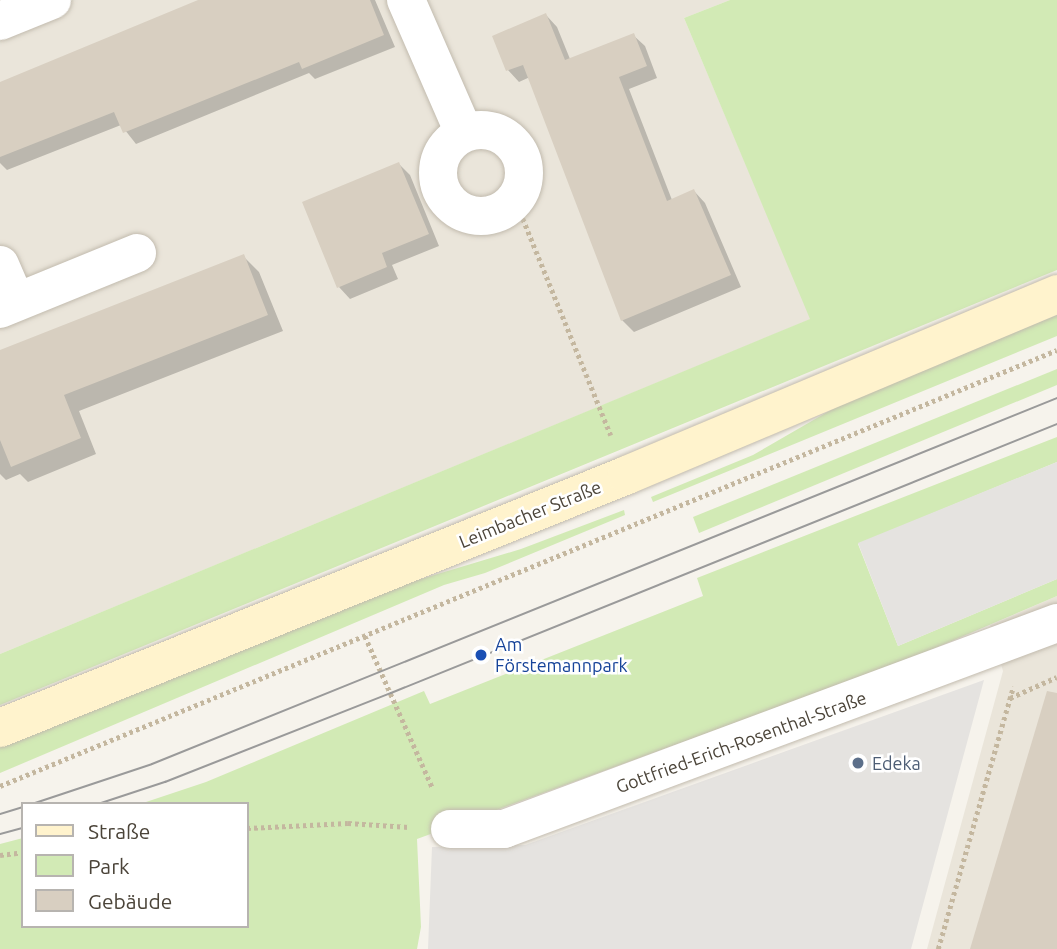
<!DOCTYPE html>
<html>
<head>
<meta charset="utf-8">
<style>
	body { margin:0 }
	#map { position:relative; width:1057px; height:949px; overflow:hidden; background:#f6f3ec; font-family:Ubuntu,sans-serif }
	div>[style] { position:absolute }
	.residential>* { inset:0; background:#eae5da }
	.green>* { inset:0; background:#d2eab5 }
	.parking>* { inset:0; background:#e5e3e0 }
	.shadow>* { inset:0; background:#0003 }
	.building>* { inset:0; background:#d8cfc1 }
	.path>* { height:4.5px; margin-top:-2.25px; transform-origin:0; background:repeating-linear-gradient(90deg,#c4b79f 0 3.5px,transparent 0 7px) }
	.roads { filter:drop-shadow(0 0 2px #c2bbae) drop-shadow(0 0 2px #c2bbae) }
	.street>* { height:38px; margin:-19px; padding:0 19px; transform-origin:19px; border-radius:19px; background:#fff }
	.street>.ring { margin:-19px; padding:0; box-sizing:content-box; background:none; border:38px solid #fff; border-radius:50% }
	.secondary>* { height:38px; margin:-19px; padding:0 19px; transform-origin:19px; border-radius:19px; background:#fff3cd }
	.tram>* { height:2px; margin:-1px; padding:0 1px; transform-origin:1px; border-radius:1px; background:#9a9a9a }
	.dots>* { width:19px; height:19px; translate:-50% -50%; box-sizing:border-box; border:4px solid #fff; border-radius:50% }
	span { translate:-50% -50%; white-space:nowrap; text-align:center; line-height:1.15; -webkit-text-stroke:5px #fff; paint-order:stroke }
	.street-label { font-size:18px; color:#4b4439 }
	.transit-label { font-size:18px; color:#164399 }
	.left { translate:0 -50%; text-align:left }
	.service-label { font-size:18px; color:#4e5e75 }
	.legend { position:absolute; left:21px; top:802px; width:228px; height:126px; box-sizing:border-box; background:#fff; border:2px solid #b7b4b0; margin:0; padding:9px 12px; list-style:none; font-size:21px; color:#4b4439 }
	.legend li { display:flex; align-items:center; gap:14px; height:35px }
	.legend b { width:35px; border:2px solid #b7b4b0 }
</style>
</head>
<body>
<div id="map">
	<div class="residential">
		<i style="clip-path:polygon(0 0,730px 0,684px 18px,811px 319px,0 654px)"></i>
		<i style="clip-path:polygon(1057px 596px,1057px 949px,927px 949px,1003px 671px,990px 625px)"></i>
	</div>
	<div class="green">
		<i style="clip-path:polygon(730px 0,1057px 0,1057px 270px,0 705px,0 654px,810px 319px,684px 18px)"></i>
		<i style="clip-path:polygon(1057px 315px,1057px 336px,653px 502px,651px 497px,753px 455px,855px 396px)"></i>
		<i style="clip-path:polygon(1057px 369px,1057px 385px,699px 533px,693px 517px)"></i>
		<i style="clip-path:polygon(1057px 437px,1057px 462px,858px 544px,898px 646px,1057px 579px,1057px 596px,905px 661px,417px 839px,421px 927px,417px 949px,0 949px,0 844px,23px 838px,23px 926px,247px 926px,247px 804px,140px 804px,206px 782px,424px 691px,430px 704px,703px 596px,697px 578px)"></i>
		<i style="clip-path:polygon(624px 510px,625px 515px,485px 573px,444px 585px,0 773px,0 746px,371px 594px,521px 549px)"></i>
	</div>
	<div class="parking">
		<i style="clip-path:polygon(1057px 462px,1057px 579px,898px 646px,858px 543px)"></i>
		<i style="clip-path:polygon(984px 680px,911px 949px,428px 949px,432px 847px,525px 845px)"></i>
	</div>
	<div class="shadow">
		<i style="clip-path:polygon(205px 0,375px 0,395px 47px,315px 79px,309px 73px,136px 144px,121px 125px,7px 170px,0 163px,0 83px)"></i>
		<i style="clip-path:polygon(546px 15px,557px 27px,570px 59px,633px 35px,645px 46px,657px 78px,629px 89px,672px 200px,694px 191px,705px 203px,741px 287px,634px 332px,622px 320px,530px 77px,519px 82px,508px 70px)"></i>
		<i style="clip-path:polygon(399px 164px,410px 175px,439px 246px,392px 265px,398px 279px,350px 299px,339px 287px,304px 203px)"></i>
		<i style="clip-path:polygon(243px 256px,259px 272px,283px 331px,79px 411px,96px 454px,28px 482px,20px 474px,6px 480px,0 474px,0 355px)"></i>
	</div>
	<div class="building">
		<i style="clip-path:polygon(198px 0,370px 0,384px 35px,302px 69px,299px 62px,123px 133px,114px 112px,0 157px,0 82px)"></i>
		<i style="clip-path:polygon(546px 13px,565px 60px,634px 33px,647px 66px,619px 77px,667px 201px,694px 189px,731px 275px,621px 321px,523px 65px,506px 71px,492px 36px)"></i>
		<i style="clip-path:polygon(399px 162px,429px 234px,382px 253px,387px 267px,337px 288px,302px 202px)"></i>
		<i style="clip-path:polygon(244px 254px,268px 315px,64px 395px,81px 438px,11px 467px,0 440px,0 350px)"></i>
		<i style="clip-path:polygon(1047px 691px,1057px 693px,1057px 949px,970px 949px)"></i>
	</div>
	<div class="path">
		<i style="left:515px;top:199px;width:255px;rotate:67.9deg"></i>
		<i style="left:365px;top:636px;width:167px;rotate:66deg"></i>
		<i style="left:1010px;top:698px;width:51px;rotate:-24.1deg"></i>
		<i style="left:0;top:786px;width:1143px;rotate:-22.42deg"></i>
		<i style="left:247px;top:828px;width:101px;rotate:-2.8deg"></i>
		<i style="left:348px;top:823px;width:61px;rotate:3.8deg"></i>
		<i style="left:0;top:855px;width:23px;rotate:-7deg"></i>
		<i style="left:938px;top:949px;width:273px;rotate:-74deg"></i>
	</div>
	<div class="roads">
		<div class="street">
			<i style="left:406px;top:0;width:145px;rotate:66.4deg"></i>
			<i style="left:0;top:21px;width:56px;rotate:-22deg"></i>
			<i class="ring" style="left:438px;top:130px;width:48px;height:48px"></i>
			<i style="left:0;top:265px;width:40px;rotate:66.6deg"></i>
			<i style="left:0;top:309px;width:148px;rotate:-22.2deg"></i>
			<i style="left:450px;top:829px;width:54px"></i>
			<i style="left:504px;top:829px;width:590px;rotate:-20.43deg"></i>
		</div>
		<div class="secondary">
			<i style="left:0;top:728px;width:676px;rotate:-21.97deg"></i>
			<i style="left:627px;top:475px;width:467px;rotate:-22.8deg"></i>
		</div>
	</div>
	<div class="tram">
		<i style="left:32px;top:804px;width:126px;rotate:-18.4deg"></i>
		<i style="left:152px;top:764px;width:976px;rotate:-22.02deg"></i>
		<i style="left:98px;top:804px;width:71px;rotate:-18.2deg"></i>
		<i style="left:165px;top:782px;width:243px;rotate:-21.5deg"></i>
		<i style="left:391px;top:693px;width:718px;rotate:-21.99deg"></i>
		<i style="left:0;top:814px;width:24px;rotate:-17deg"></i>
		<i style="left:0;top:834px;width:24px;rotate:-15deg"></i>
	</div>
	<div class="dots">
		<i style="left:481px;top:655px;background:#1a4fb4"></i>
		<i style="left:858px;top:763px;background:#5c6f8a"></i>
	</div>
	<div class="street-label">
		<span style="left:530px;top:514px;rotate:-22deg">Leimbacher Straße</span>
		<span style="left:741px;top:742px;rotate:-20deg">Gottfried-Erich-Rosenthal-Straße</span>
	</div>
	<div class="transit-label">
		<span class="left" style="left:495px;top:655px">Am<br>Förstemannpark</span>
	</div>
	<div class="service-label">
		<span class="left" style="left:872px;top:763px">Edeka</span>
	</div>
	<ul class="legend">
	<li><b style="height:9px;background:#fff3cd"></b>Straße</li>
	<li><b style="height:19px;background:#d2eab5"></b>Park</li>
	<li><b style="height:19px;background:#d8cfc1"></b>Gebäude</li>
	</ul>
</div>
</body>
</html>
